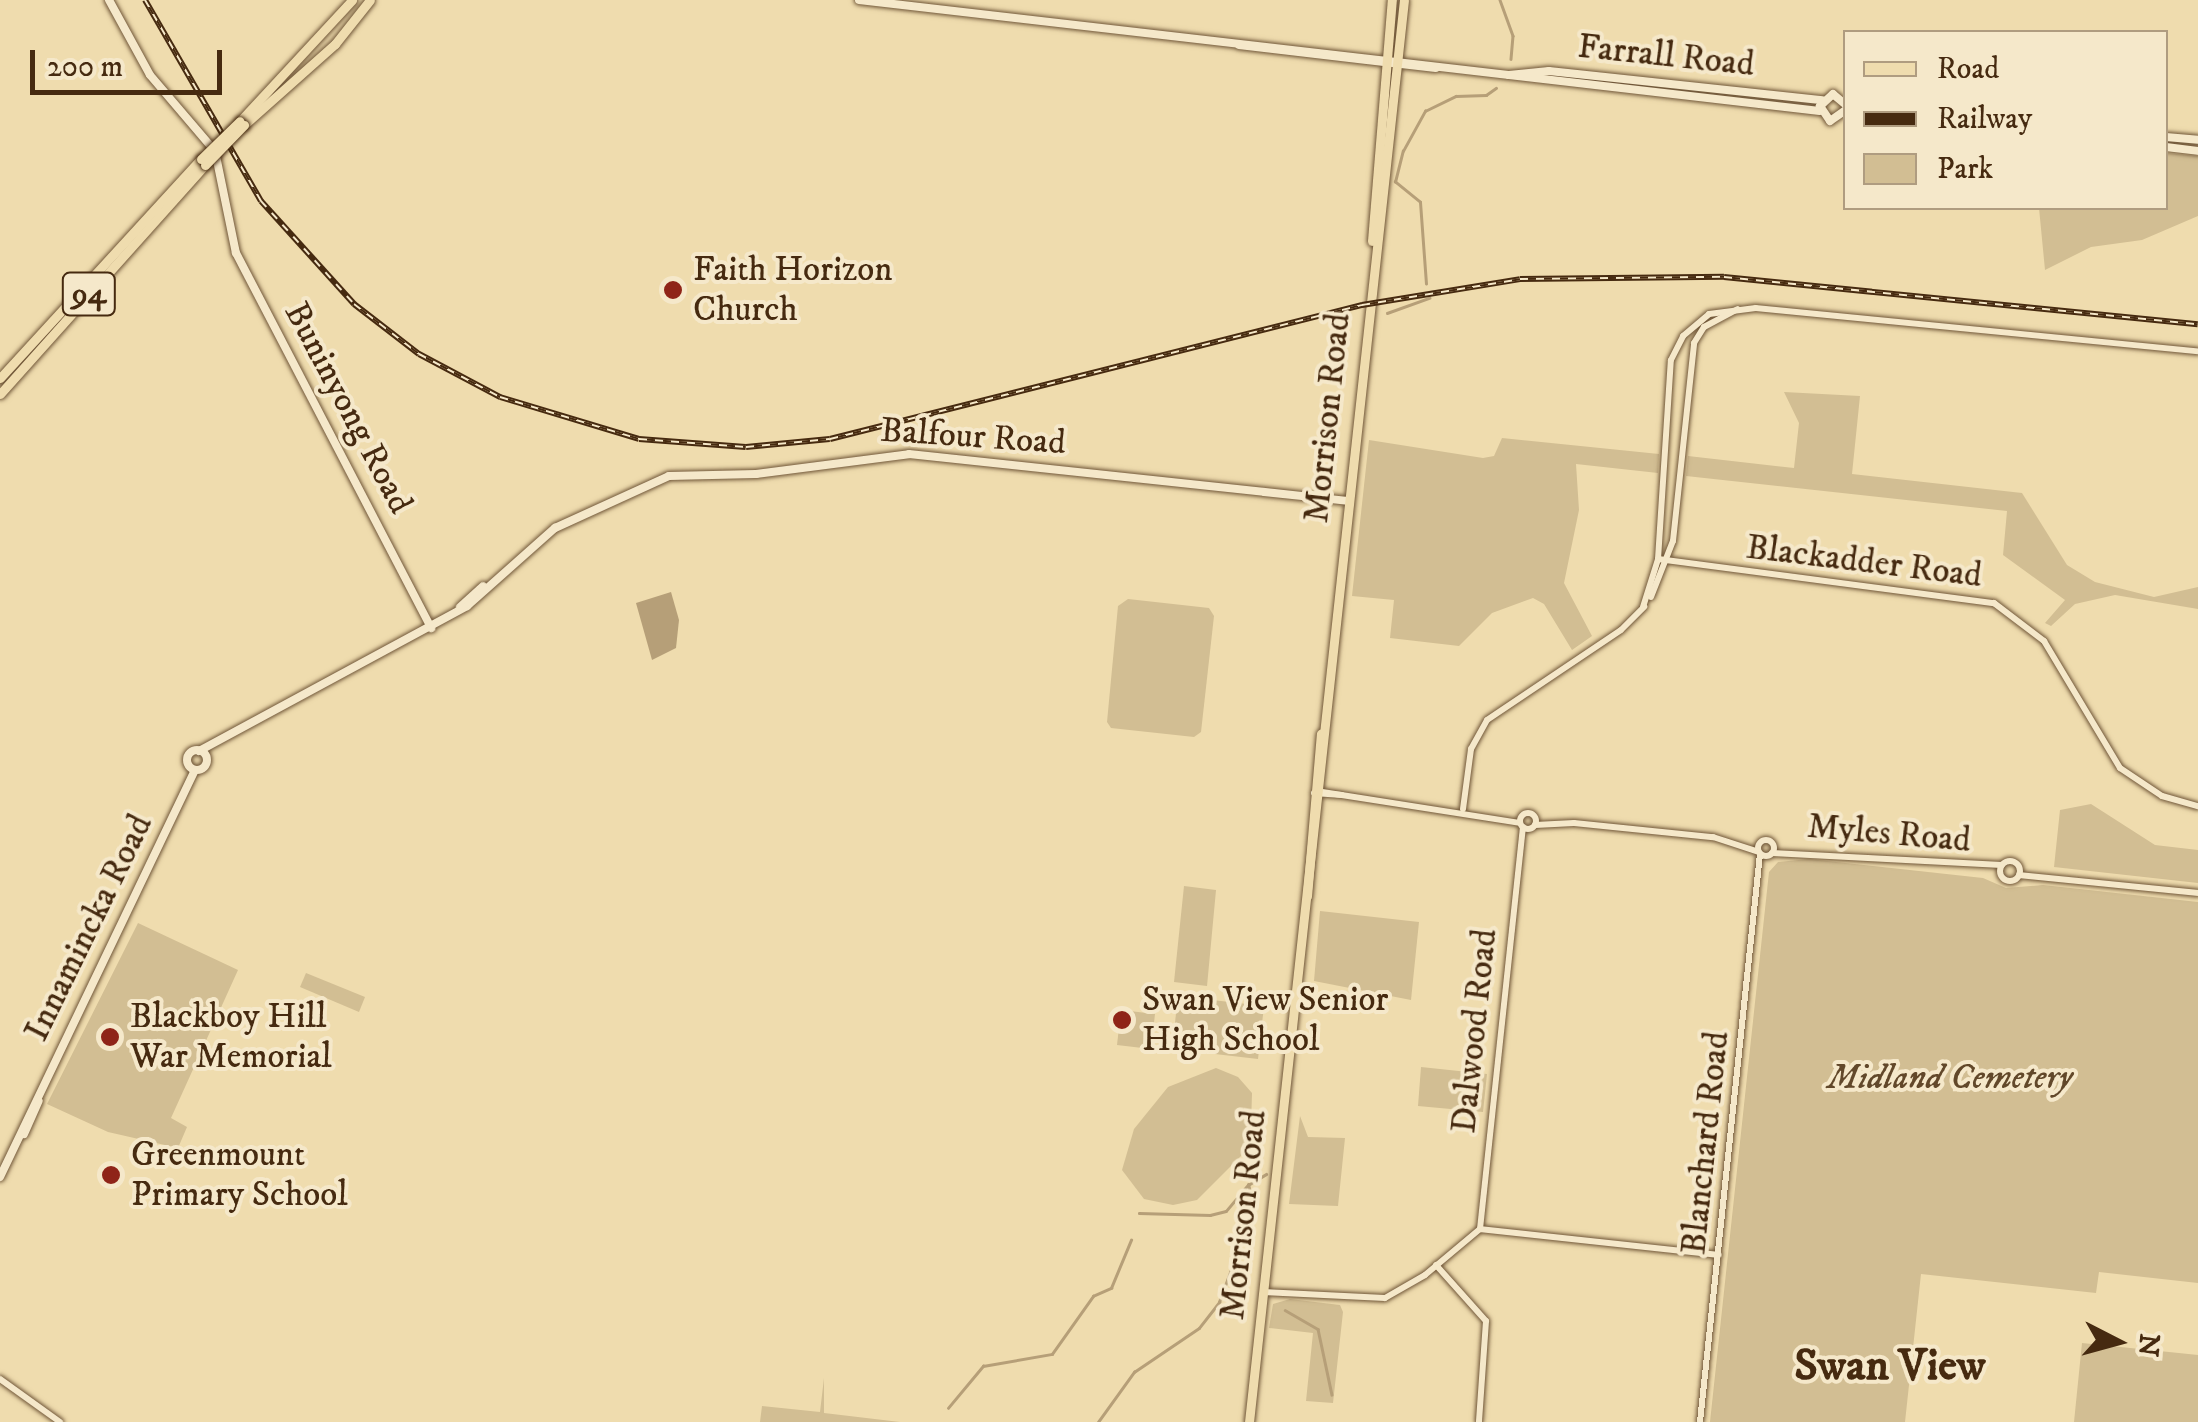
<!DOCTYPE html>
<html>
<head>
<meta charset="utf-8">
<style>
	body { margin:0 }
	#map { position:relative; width:2198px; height:1422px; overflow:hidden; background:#efdcae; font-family:"IM FELL DW Pica",serif }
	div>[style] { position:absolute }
	.green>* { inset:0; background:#d2be93 }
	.water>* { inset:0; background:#b69f78 }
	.stream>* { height:2.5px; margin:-1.25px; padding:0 1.25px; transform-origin:1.25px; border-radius:1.25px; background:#b69f78 }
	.roads { filter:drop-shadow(0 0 2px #705638) drop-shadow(0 0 2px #705638) }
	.tertiary>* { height:6px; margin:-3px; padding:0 3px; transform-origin:3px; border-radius:3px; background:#f5e8ca }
	.tertiary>.ring { margin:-3px; padding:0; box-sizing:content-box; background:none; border:6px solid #f5e8ca; border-radius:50% }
	.secondary>* { height:8px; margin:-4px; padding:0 4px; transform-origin:4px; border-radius:4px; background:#f5e8ca }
	.secondary>.ring { margin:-4px; padding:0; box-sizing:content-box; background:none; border:8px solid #f5e8ca; border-radius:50% }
	.primary>* { height:9px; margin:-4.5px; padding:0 4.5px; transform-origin:4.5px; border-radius:4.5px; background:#efdcae }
	.trunk>* { height:9px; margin:-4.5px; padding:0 4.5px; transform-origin:4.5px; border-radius:4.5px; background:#efdcae }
	.rail>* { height:6px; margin-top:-3px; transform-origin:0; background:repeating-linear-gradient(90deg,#f5e8ca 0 8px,#462a10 0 16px); box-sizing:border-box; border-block:2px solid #462a10 }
	.bridges { filter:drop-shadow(0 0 2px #462a10) drop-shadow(0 0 2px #462a10) }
	.trunk-bridge>* { height:9px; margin:-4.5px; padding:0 4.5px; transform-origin:4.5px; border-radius:4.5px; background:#efdcae }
	.dots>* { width:28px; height:28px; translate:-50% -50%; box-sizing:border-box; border:5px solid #f5e8ca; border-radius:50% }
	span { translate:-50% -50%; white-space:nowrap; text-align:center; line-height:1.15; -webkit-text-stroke:8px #f5e8ca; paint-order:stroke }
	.shield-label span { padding:2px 8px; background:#f5e8ca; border:2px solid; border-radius:8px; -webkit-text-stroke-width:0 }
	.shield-label { font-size:32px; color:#462a10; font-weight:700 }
	.street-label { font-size:35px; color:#462a10 }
	.poi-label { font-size:35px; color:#462a10 }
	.left { translate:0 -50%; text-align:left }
	.park-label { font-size:35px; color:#62482a; font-style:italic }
	.district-label { font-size:45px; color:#462a10; font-weight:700 }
	.legend { position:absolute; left:1843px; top:30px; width:325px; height:180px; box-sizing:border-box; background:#f5e8ca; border:2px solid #af9c80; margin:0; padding:12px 18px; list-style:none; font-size:30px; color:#462a10 }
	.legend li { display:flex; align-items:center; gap:20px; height:50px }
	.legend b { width:50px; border:2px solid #af9c80 }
	.north { position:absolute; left:2068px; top:1292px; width:100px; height:100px; -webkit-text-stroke:8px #f5e8ca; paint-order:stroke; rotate:96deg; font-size:28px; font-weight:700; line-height:40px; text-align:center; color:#462a10 }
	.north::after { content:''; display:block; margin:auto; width:35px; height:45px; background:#462a10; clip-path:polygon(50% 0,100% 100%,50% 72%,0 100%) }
	.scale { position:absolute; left:30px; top:50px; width:192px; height:45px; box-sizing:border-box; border:5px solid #462a10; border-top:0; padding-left:12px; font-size:30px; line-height:35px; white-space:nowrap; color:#462a10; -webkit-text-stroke:8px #f5e8ca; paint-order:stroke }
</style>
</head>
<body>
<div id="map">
	<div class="green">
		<i style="clip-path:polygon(2166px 153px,2198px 156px,2198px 216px,2142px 240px,2091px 247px,2045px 270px,2039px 208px,2166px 208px)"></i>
		<i style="clip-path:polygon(1784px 392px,1860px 396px,1852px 474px,2022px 493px,2067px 565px,2095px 582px,2154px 597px,2198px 587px,2198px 609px,2115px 595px,2075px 604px,2051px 626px,2045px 623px,2065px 600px,2003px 555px,2007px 511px,1686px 476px,1688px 456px,1794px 468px,1799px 423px)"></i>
		<i style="clip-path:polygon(1502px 438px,1659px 454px,1658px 473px,1576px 464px,1579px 510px,1564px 583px,1592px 636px,1572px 650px,1544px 604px,1533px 598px,1492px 613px,1459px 646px,1390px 638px,1394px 600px,1352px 596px,1369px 440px,1483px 458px,1494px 456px)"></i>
		<i style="clip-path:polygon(1128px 599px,1209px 608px,1214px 616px,1201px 732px,1194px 737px,1111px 728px,1107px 722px,1118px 606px)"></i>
		<i style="clip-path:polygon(2091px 804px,2155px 845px,2198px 850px,2198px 883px,2054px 867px,2060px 810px)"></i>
		<i style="clip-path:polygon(1809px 859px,1983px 878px,2006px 888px,2043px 885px,2198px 902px,2198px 1283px,2099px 1272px,2096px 1293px,1921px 1274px,1905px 1422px,1710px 1422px,1769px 872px,1778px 862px)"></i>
		<i style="clip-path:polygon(1184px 886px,1216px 890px,1207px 986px,1174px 982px)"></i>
		<i style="clip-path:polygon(1320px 911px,1419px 922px,1411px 1000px,1314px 981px)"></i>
		<i style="clip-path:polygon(138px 923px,238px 970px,171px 1118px,187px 1127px,178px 1148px,108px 1132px,47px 1104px)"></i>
		<i style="clip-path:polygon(306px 973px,365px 997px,359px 1012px,300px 987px)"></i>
		<i style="clip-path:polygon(1178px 996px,1264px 1006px,1258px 1059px,1172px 1049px)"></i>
		<i style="clip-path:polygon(1121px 1010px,1155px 1014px,1151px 1049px,1117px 1045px)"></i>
		<i style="clip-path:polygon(1421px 1067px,1487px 1074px,1483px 1112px,1418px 1106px)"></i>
		<i style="clip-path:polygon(1216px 1068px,1238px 1077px,1252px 1093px,1251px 1126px,1241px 1156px,1197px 1200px,1173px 1205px,1144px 1199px,1122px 1170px,1134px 1129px,1168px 1087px)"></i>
		<i style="clip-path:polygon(1300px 1116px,1308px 1137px,1345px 1138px,1338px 1206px,1289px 1204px)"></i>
		<i style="clip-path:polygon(1290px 1299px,1340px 1305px,1343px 1312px,1333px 1403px,1306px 1401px,1313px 1333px,1269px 1328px,1273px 1304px)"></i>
		<i style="clip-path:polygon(2082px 1343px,2198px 1355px,2198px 1422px,2074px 1422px)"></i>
		<i style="clip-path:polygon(824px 1378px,824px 1413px,900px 1422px,760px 1422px,762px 1406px,820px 1412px)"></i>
	</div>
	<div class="water">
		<i style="clip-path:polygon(671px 592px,679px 620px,676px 648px,652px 660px,636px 603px)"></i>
	</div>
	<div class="stream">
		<i style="left:1500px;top:0;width:38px;rotate:70deg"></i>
		<i style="left:1513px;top:36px;width:23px;rotate:95deg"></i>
		<i style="left:1426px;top:284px;width:82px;rotate:-94.2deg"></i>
		<i style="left:1420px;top:202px;width:32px;rotate:-141deg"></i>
		<i style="left:1395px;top:182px;width:32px;rotate:-76deg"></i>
		<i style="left:1403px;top:151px;width:46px;rotate:-61.2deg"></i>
		<i style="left:1425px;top:111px;width:34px;rotate:-26deg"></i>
		<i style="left:1456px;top:96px;width:30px;rotate:-2deg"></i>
		<i style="left:1486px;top:95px;width:12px;rotate:-35deg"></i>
		<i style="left:1387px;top:313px;width:45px;rotate:-19.7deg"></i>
		<i style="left:1139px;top:1213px;width:71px;rotate:1.6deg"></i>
		<i style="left:1210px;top:1215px;width:16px;rotate:-14deg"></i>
		<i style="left:1226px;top:1211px;width:34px;rotate:-50deg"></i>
		<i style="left:1245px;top:1232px;width:24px;rotate:-68deg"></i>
		<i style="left:1254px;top:1210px;width:26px;rotate:-103deg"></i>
		<i style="left:1248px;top:1185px;width:21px;rotate:-31deg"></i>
		<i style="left:1285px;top:1310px;width:38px;rotate:30deg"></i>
		<i style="left:1318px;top:1329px;width:67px;rotate:78deg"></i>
		<i style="left:948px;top:1408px;width:55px;rotate:-50.2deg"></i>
		<i style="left:983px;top:1366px;width:70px;rotate:-9.9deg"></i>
		<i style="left:1052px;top:1354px;width:71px;rotate:-54.7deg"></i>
		<i style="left:1093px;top:1296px;width:20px;rotate:-24deg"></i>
		<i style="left:1111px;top:1288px;width:52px;rotate:-67.4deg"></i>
		<i style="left:1098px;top:1422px;width:62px;rotate:-54.2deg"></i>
		<i style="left:1134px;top:1372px;width:78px;rotate:-34.1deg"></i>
		<i style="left:1199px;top:1328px;width:33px;rotate:-52deg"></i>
		<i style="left:1219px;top:1302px;width:58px;rotate:-69.7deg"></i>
	</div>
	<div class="roads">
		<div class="tertiary">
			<i style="left:1658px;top:559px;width:339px;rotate:7.5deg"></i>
			<i style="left:1994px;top:603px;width:63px;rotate:37.2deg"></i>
			<i style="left:2044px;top:641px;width:148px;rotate:59.1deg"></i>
			<i style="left:2120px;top:768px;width:50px;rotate:33.7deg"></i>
			<i style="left:2162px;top:796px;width:37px;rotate:16deg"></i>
			<i style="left:1651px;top:597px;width:60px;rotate:-68.6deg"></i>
			<i style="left:1673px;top:541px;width:199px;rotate:-83.9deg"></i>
			<i style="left:1694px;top:343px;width:19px;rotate:-58deg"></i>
			<i style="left:1704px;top:327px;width:38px;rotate:-28deg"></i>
			<i style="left:1643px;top:607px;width:50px;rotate:-72.6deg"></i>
			<i style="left:1658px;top:559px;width:199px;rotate:-86.3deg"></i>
			<i style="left:1671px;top:360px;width:27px;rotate:-63deg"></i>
			<i style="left:1683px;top:336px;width:34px;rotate:-40deg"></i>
			<i style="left:1709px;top:314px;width:47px;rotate:-7.3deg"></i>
			<i style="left:1756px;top:308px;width:444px;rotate:5.6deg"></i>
			<i style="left:1316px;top:791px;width:206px;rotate:8.9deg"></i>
			<i style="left:1314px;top:793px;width:28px;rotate:4deg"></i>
			<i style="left:1463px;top:809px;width:61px;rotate:-82.4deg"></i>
			<i style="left:1471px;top:749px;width:33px;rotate:-61deg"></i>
			<i style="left:1487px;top:720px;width:161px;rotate:-33.9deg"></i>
			<i style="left:1621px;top:630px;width:33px;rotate:-45deg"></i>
			<i class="ring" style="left:1520px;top:813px;width:10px;height:10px"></i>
			<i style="left:1535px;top:825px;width:39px;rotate:-3deg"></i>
			<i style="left:1574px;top:823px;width:140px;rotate:5.8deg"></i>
			<i style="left:1713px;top:837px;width:48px;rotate:18.1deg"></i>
			<i class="ring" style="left:1758px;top:840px;width:10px;height:10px"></i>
			<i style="left:1772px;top:853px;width:230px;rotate:3deg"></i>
			<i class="ring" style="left:2000px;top:861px;width:14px;height:14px"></i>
			<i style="left:2019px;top:875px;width:180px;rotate:5.7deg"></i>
			<i style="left:1480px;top:1229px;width:404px;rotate:-83.9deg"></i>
			<i style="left:1436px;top:1265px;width:75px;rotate:48.2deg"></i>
			<i style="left:1486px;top:1321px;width:101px;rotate:94deg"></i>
			<i style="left:1263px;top:1292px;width:122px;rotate:2.8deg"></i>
			<i style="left:1385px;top:1298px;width:46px;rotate:-29.9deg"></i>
			<i style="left:1425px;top:1275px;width:72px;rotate:-39.9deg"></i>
			<i style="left:1480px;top:1229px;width:240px;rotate:6.2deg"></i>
			<i style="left:0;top:1379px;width:74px;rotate:35.6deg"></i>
			<i style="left:1700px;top:1422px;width:571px;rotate:-83.97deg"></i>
		</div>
		<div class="secondary">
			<i style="left:109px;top:0;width:85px;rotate:61.3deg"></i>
			<i style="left:150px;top:75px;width:100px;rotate:49.5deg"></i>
			<i style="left:215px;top:151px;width:104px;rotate:78.4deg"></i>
			<i style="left:236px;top:253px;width:423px;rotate:62.5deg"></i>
			<i style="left:859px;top:0;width:967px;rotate:6.59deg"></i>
			<i style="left:1239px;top:45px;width:198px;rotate:6.7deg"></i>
			<i style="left:1509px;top:75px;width:40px;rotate:-5.7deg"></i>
			<i style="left:1549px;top:71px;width:275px;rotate:6.1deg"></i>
			<i style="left:1846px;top:105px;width:17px;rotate:-140deg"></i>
			<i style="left:1833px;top:94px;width:18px;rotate:137deg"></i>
			<i style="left:1820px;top:106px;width:18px;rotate:56deg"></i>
			<i style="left:1830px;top:121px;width:19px;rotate:-35deg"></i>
			<i style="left:2166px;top:137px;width:32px;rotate:5deg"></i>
			<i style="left:2166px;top:147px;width:32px;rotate:7deg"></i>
			<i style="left:460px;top:607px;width:31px;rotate:-42deg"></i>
			<i class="ring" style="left:187px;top:750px;width:12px;height:12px"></i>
			<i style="left:199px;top:751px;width:305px;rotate:-28.4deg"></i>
			<i style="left:467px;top:606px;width:118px;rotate:-41.6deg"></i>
			<i style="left:555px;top:528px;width:125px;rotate:-24.5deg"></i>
			<i style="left:669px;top:476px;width:87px;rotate:-1.3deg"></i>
			<i style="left:756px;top:474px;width:154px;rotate:-7.4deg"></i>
			<i style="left:909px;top:454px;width:441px;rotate:6.1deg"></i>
			<i style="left:24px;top:1134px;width:36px;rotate:-66deg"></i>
			<i style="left:0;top:1177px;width:451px;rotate:-64.4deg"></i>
		</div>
		<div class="primary">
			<i style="left:1372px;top:241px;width:242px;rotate:-85.3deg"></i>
			<i style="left:1307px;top:896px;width:163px;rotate:-85.1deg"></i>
			<i style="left:1249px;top:1422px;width:1430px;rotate:-83.78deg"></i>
		</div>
		<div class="trunk">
			<i style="left:240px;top:121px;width:165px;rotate:-47.2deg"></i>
			<i style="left:244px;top:125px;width:122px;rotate:-41.7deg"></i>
			<i style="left:335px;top:44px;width:56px;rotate:-51.5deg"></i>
			<i style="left:0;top:378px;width:297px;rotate:-47.5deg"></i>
			<i style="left:0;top:394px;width:307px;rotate:-48.2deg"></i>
		</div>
	</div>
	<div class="rail">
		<i style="left:145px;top:0;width:232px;rotate:60deg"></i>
		<i style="left:261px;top:201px;width:139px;rotate:47.9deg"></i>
		<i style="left:354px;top:304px;width:82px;rotate:37.6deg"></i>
		<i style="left:419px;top:354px;width:92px;rotate:28deg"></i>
		<i style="left:500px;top:397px;width:145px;rotate:16.8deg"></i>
		<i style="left:639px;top:439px;width:107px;rotate:4.3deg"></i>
		<i style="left:746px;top:447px;width:84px;rotate:-5.4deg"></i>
		<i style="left:830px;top:439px;width:549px;rotate:-14.14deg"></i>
		<i style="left:1362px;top:305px;width:160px;rotate:-9.3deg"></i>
		<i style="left:1520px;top:279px;width:204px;rotate:-0.6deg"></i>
		<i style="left:1724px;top:277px;width:476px;rotate:5.7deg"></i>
	</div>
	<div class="bridges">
		<div class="trunk-bridge">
			<i style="left:201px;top:159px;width:54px;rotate:-44.3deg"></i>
			<i style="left:205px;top:165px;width:56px;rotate:-45.7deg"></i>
		</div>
	</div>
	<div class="dots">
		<i style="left:673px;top:290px;background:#8f2418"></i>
		<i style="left:1122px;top:1020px;background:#8f2418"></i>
		<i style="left:110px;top:1037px;background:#8f2418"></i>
		<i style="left:111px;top:1175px;background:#8f2418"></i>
	</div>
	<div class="shield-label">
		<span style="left:89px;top:294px">94</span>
	</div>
	<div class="street-label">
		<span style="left:1666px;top:56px;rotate:6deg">Farrall Road</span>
		<span style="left:348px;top:408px;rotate:62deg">Buninyong Road</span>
		<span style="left:1328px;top:418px;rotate:-84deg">Morrison Road</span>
		<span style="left:973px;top:437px;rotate:4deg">Balfour Road</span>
		<span style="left:1864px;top:562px;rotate:7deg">Blackadder Road</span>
		<span style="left:1889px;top:834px;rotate:5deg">Myles Road</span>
		<span style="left:89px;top:928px;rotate:-64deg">Innamincka Road</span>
		<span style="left:1475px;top:1031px;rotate:-84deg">Dalwood Road</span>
		<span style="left:1706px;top:1143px;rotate:-84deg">Blanchard Road</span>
		<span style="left:1244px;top:1215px;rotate:-84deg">Morrison Road</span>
	</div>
	<div class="poi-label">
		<span class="left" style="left:693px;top:290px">Faith Horizon<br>Church</span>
		<span class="left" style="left:1142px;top:1020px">Swan View Senior<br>High School</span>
		<span class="left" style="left:130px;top:1037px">Blackboy Hill<br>War Memorial</span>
		<span class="left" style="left:131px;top:1175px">Greenmount<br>Primary School</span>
	</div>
	<div class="park-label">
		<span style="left:1950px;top:1078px">Midland Cemetery</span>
	</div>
	<div class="district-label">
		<span style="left:1890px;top:1367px">Swan View</span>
	</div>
	<ul class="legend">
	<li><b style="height:12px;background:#efdcae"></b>Road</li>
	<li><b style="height:12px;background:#462a10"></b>Railway</li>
	<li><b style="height:28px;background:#d2be93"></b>Park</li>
	</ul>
	<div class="north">N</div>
	<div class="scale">200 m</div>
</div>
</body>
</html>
